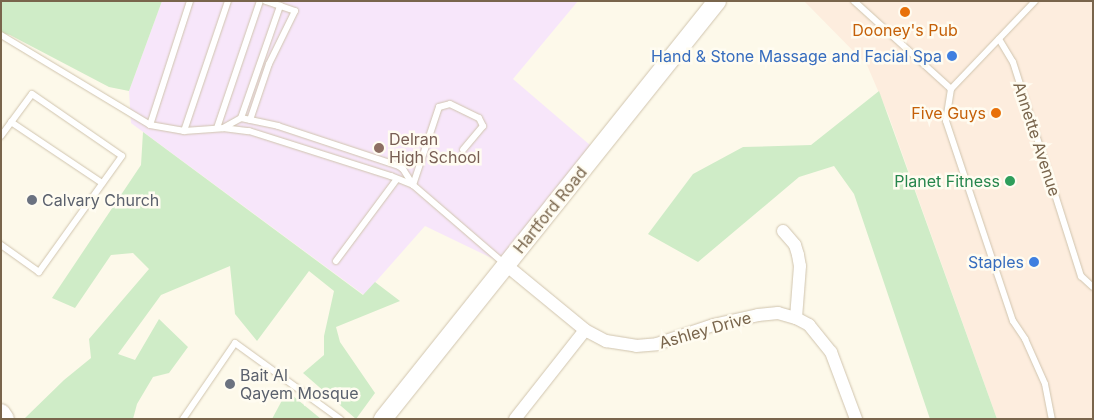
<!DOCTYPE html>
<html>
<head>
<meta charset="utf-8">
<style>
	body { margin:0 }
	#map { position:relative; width:1094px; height:420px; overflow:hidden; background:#fdf9ea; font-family:Inter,sans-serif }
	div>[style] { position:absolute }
	.commercial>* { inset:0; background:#fdedde }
	.education>* { inset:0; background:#f7e6fa }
	.green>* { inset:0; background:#cfecc7 }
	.roads { filter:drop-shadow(0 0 1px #d0c4ae) drop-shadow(0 0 1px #d0c4ae) }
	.lane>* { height:6px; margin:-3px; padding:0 3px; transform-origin:3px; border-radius:3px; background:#fff }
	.street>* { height:12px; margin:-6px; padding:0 6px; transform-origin:6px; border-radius:6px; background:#fff }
	.secondary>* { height:18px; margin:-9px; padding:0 9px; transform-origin:9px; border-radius:9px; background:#fff }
	.dots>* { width:14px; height:14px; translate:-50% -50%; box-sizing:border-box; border:2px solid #fffcf1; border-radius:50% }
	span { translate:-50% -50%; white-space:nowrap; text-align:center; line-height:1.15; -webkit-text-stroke:5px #fffcf1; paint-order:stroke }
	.food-label { font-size:16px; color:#c56008 }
	.right { translate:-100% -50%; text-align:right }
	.shop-label { font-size:16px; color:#366cbe }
	.education-label { font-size:16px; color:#785e54 }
	.left { translate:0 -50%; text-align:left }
	.street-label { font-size:16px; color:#79654c }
	.leisure-label { font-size:16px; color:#27864d }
	.worship-label { font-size:16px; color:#5b616d }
	.frame { position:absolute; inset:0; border:2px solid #79654c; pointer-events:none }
</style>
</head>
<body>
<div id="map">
	<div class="commercial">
		<i style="clip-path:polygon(804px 1px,1093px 1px,1093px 419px,997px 419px,888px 114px,867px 65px)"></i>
	</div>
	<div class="education">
		<i style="clip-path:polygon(162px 1px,578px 1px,513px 79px,597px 151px,506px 265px,425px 226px,364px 295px,131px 123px,129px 91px)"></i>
	</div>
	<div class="green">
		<i style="clip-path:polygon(1px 1px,162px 1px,129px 91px,109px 87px,10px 35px,1px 33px)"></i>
		<i style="clip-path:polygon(879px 91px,896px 138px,997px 419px,930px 419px,854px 194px,834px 166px,799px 177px,698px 262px,648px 234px,693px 174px,743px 147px,811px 145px)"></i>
		<i style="clip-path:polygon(143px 132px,363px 295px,375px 282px,400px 301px,336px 327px,340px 342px,375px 393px,356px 419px,303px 373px,324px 355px,324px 336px,334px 291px,309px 271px,257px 341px,235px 314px,230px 266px,161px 295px,118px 354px,135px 360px,159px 319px,188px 347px,169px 373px,153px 377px,137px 404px,133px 419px,24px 419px,64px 380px,91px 358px,89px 339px,149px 269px,133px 253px,111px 255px,75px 308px,52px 298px,141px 165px)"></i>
		<i style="clip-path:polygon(287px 391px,321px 419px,272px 419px)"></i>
	</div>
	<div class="roads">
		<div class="lane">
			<i style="left:854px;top:1px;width:131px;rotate:42.2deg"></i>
			<i style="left:1035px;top:1px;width:122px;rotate:133.7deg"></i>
			<i style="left:951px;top:89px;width:32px;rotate:99deg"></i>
			<i style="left:946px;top:121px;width:211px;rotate:71.5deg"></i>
			<i style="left:1013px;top:321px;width:22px;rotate:56deg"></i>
			<i style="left:1025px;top:339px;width:49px;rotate:66deg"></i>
			<i style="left:1045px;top:384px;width:36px;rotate:79deg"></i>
			<i style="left:1px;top:35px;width:174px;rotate:31.1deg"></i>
			<i style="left:150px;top:125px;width:35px;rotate:10deg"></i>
			<i style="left:184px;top:131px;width:39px;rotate:-4deg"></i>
			<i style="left:223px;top:128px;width:21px;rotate:-29deg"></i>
			<i style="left:241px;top:118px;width:38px;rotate:12deg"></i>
			<i style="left:278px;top:126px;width:127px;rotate:18.3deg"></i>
			<i style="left:399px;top:166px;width:5px;rotate:37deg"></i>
			<i style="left:403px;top:169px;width:19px;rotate:58deg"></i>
			<i style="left:413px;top:185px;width:121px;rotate:40.7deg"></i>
			<i style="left:999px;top:39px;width:27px;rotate:59deg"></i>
			<i style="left:1013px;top:62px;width:225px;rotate:72.4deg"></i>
			<i style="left:1081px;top:276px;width:16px;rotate:43deg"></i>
			<i style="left:241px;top:118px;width:119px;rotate:-70.8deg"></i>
			<i style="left:250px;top:120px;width:59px;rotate:-71.3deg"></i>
			<i style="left:269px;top:64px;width:59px;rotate:-63.9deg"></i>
			<i style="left:295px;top:11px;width:31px;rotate:-161deg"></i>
			<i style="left:11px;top:122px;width:110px;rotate:33.8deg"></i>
			<i style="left:150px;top:125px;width:130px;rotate:-72.1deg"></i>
			<i style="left:217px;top:128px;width:134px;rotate:-71.3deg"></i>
			<i style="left:223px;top:128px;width:26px;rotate:7deg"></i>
			<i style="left:249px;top:131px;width:149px;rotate:17.6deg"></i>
			<i style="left:391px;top:176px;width:24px;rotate:22deg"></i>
			<i style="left:184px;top:131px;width:137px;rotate:-71.3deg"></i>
			<i style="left:1px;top:136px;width:52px;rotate:-53.6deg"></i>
			<i style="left:32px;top:94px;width:109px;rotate:34.6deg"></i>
			<i style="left:122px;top:156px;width:143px;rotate:125.6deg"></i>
			<i style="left:39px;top:272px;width:47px;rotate:-144.6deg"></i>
			<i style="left:413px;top:185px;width:82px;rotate:-71.6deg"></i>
			<i style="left:439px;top:107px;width:11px;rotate:-15deg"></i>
			<i style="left:450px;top:104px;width:32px;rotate:26deg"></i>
			<i style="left:479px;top:118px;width:9px;rotate:63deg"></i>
			<i style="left:483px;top:126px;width:31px;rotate:130deg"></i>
			<i style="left:336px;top:261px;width:102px;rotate:-53.4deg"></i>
			<i style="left:183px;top:419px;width:92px;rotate:-55.6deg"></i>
			<i style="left:235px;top:343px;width:130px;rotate:35.9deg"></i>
		</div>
		<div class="street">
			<i style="left:783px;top:231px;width:18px;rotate:49deg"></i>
			<i style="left:795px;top:245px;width:10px;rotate:73deg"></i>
			<i style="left:798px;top:255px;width:11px;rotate:80deg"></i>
			<i style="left:800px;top:266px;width:52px;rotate:94.4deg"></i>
			<i style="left:506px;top:265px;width:102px;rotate:39.4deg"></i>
			<i style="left:585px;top:330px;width:24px;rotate:28deg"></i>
			<i style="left:606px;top:341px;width:30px;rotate:9deg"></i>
			<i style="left:636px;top:346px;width:21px;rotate:-5deg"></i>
			<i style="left:657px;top:344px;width:59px;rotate:-18.7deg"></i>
			<i style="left:713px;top:325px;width:46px;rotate:-12.5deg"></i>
			<i style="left:758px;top:315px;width:20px;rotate:-6deg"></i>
			<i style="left:778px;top:313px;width:19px;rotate:16deg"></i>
			<i style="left:796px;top:318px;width:15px;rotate:28deg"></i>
			<i style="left:809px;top:325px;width:35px;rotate:51deg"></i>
			<i style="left:831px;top:352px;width:72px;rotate:69.5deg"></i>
			<i style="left:515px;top:419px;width:113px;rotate:-51.8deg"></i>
		</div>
		<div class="secondary">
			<i style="left:1px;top:413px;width:7px;rotate:56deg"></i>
			<i style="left:383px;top:419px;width:535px;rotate:-51.37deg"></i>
		</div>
	</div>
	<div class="dots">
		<i style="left:905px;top:12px;background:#e8710a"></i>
		<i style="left:952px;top:56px;background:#3f7fe0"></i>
		<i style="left:996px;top:113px;background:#e8710a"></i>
		<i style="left:379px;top:148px;background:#8d6e63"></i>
		<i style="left:1010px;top:181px;background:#2e9e5b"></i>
		<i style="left:32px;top:200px;background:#6b7280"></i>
		<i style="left:1034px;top:262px;background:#3f7fe0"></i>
		<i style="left:230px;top:384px;background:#6b7280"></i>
	</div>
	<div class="food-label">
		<span style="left:905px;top:30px">Dooney's Pub</span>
		<span class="right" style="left:986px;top:113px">Five Guys</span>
	</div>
	<div class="shop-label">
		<span class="right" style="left:942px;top:56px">Hand &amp; Stone Massage and Facial Spa</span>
		<span class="right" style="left:1024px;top:262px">Staples</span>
	</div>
	<div class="education-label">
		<span class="left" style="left:389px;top:148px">Delran<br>High School</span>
	</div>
	<div class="street-label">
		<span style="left:1037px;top:139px;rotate:72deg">Annette Avenue</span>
		<span style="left:550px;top:210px;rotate:-51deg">Hartford Road</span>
		<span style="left:705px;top:330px;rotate:-16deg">Ashley Drive</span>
	</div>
	<div class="leisure-label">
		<span class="right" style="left:1000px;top:181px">Planet Fitness</span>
	</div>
	<div class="worship-label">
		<span class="left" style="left:42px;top:200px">Calvary Church</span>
		<span class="left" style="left:240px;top:384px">Bait Al<br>Qayem Mosque</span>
	</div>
	<div class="frame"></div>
</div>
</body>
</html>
